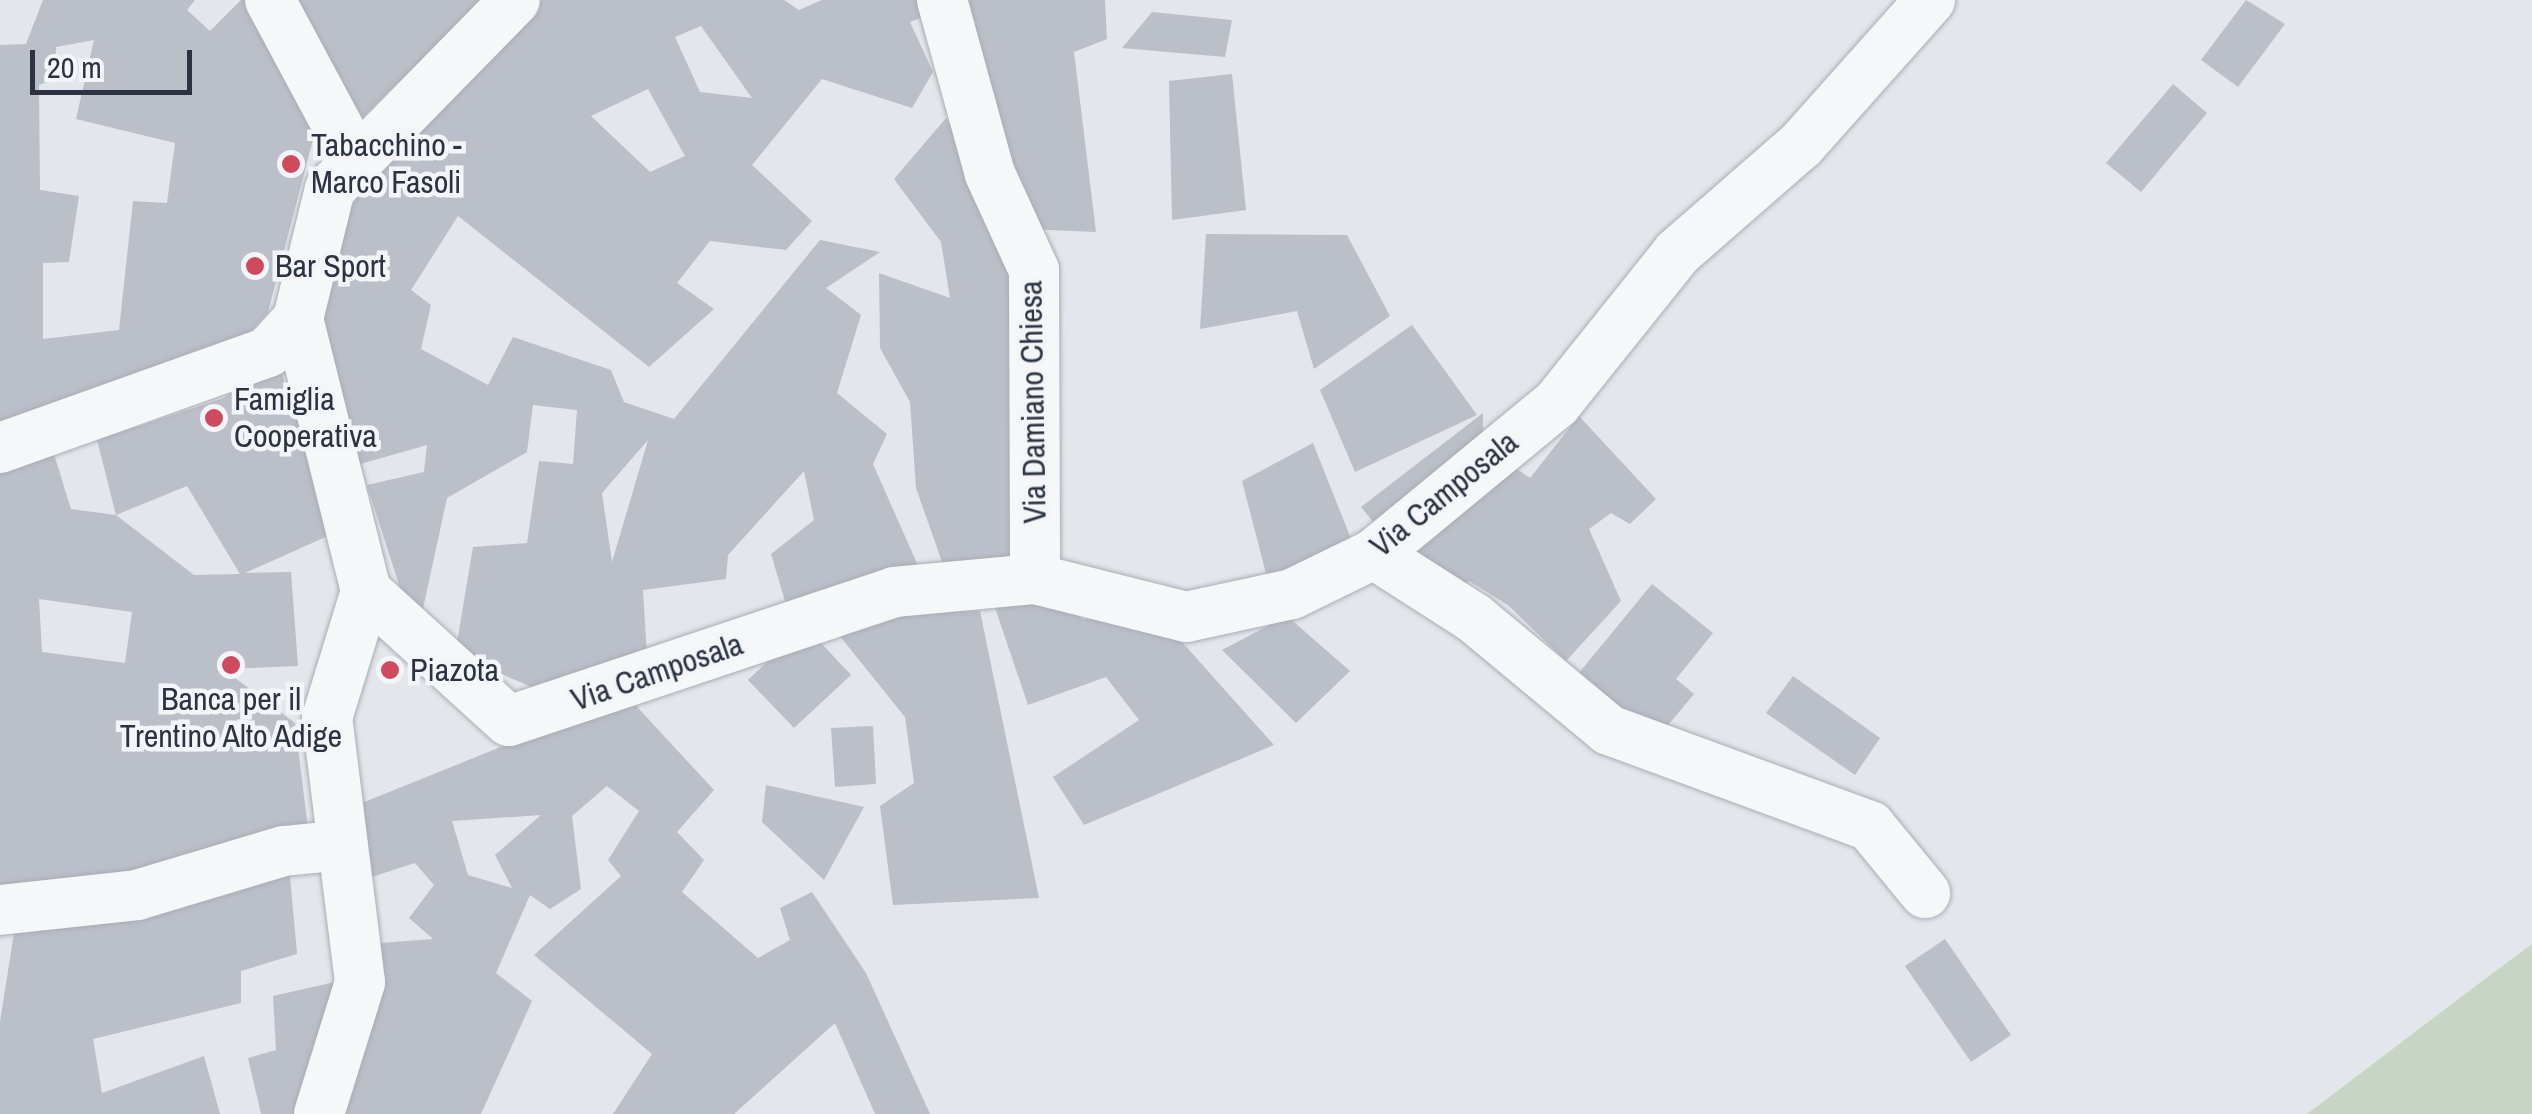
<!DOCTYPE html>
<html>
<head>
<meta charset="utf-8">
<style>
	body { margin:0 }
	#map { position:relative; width:2532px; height:1114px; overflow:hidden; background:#e3e6eb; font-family:"Archivo Narrow",sans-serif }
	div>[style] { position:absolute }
	.green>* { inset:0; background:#c8d5c4 }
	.building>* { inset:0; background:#babfc8 }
	.roads { filter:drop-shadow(0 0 2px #a8adb5) drop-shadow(0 0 2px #a8adb5) }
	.minor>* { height:50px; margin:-25px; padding:0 25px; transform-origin:25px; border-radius:25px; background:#f6f7f9 }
	.dots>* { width:28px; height:28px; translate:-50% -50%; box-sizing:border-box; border:5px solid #f3f5f8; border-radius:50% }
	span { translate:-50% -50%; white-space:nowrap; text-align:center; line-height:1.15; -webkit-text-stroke:9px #f3f5f8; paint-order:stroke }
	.poi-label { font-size:32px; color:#2b3343 }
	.left { translate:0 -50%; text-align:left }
	.street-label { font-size:32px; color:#2b3343 }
	.scale { position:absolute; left:30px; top:50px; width:162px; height:45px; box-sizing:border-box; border:5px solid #2b3343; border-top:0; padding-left:12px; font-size:30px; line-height:35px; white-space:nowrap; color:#2b3343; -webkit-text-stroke:8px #f3f5f8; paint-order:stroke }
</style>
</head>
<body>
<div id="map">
	<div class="green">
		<i style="clip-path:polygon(2532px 944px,2532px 1114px,2307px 1114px,2473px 988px)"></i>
	</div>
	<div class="building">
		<i style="clip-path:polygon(evenodd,43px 0,195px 0,187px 10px,210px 31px,241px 0,252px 0,315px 132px,268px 312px,239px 346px,0 435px,0 45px,26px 44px,43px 0,94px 40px,76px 119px,175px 143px,167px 203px,133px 201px,119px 330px,43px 339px,43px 263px,69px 262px,79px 196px,40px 190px,39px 85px,55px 79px,56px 47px,94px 40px)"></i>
		<i style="clip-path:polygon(294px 0,483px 0,357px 123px)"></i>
		<i style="clip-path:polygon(evenodd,541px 0,784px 0,799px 10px,822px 0,928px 0,931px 14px,910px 22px,933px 72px,912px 108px,822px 79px,752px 165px,812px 221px,786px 250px,710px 241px,677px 283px,714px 309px,649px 367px,458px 216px,411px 290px,431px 305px,421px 349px,488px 385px,513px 337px,611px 370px,624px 402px,674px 419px,820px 240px,880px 252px,826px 288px,861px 315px,837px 393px,887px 434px,873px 464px,923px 577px,788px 611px,771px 554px,814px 520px,804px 471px,728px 555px,726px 579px,643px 590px,647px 657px,544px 692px,455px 655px,473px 547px,527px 543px,539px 461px,573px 464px,577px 410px,533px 405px,527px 452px,447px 498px,422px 613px,409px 616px,367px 485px,424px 472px,427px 445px,357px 465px,320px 305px,334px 236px,371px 174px,541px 0,701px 26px,752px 98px,700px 92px,675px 37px,701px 26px,541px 0,648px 89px,685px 156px,650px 172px,591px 116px,648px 89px,541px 0,648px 440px,612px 562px,602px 493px,648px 440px)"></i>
		<i style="clip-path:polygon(959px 0,1105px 0,1107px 39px,1074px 52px,1096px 232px,1028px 229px)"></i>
		<i style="clip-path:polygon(2246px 0,2285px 24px,2238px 87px,2201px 60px)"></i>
		<i style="clip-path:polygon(1152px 12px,1232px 20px,1225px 57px,1122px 48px)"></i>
		<i style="clip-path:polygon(1232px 74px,1246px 210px,1172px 220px,1169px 81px)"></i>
		<i style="clip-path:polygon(2173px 84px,2207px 113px,2141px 192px,2106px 163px)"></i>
		<i style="clip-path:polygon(946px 118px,983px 178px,1016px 259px,1029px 560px,948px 579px,916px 488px,910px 402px,880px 348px,879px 273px,950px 298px,941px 242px,894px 179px)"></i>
		<i style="clip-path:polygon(1206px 234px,1347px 235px,1390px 316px,1314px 369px,1297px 311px,1200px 329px)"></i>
		<i style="clip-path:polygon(1412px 325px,1477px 415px,1355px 472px,1320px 390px)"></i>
		<i style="clip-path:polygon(evenodd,277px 361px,339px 531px,245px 573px,291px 572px,298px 666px,223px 669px,295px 723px,308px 829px,154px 878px,0 890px,0 467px,49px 438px,71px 509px,116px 515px,194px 575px,240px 574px,187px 486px,116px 515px,97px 440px,224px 398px,277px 361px,39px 599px,132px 612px,125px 663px,42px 652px,39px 599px)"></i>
		<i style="clip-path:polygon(1483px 413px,1483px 446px,1379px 529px,1361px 507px)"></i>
		<i style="clip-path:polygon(1579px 416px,1656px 499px,1630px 524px,1611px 513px,1589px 529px,1621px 601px,1566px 661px,1508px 605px,1469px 581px,1445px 597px,1401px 562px,1509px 464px,1530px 478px)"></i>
		<i style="clip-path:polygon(1313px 443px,1353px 544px,1270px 589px,1242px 481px)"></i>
		<i style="clip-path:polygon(1652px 584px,1713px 633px,1676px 679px,1694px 694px,1653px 743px,1574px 679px)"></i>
		<i style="clip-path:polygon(1056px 590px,1082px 619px,1165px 623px,1274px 745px,1084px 825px,1053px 777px,1139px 720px,1106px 677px,1028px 705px,992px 599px)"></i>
		<i style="clip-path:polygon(980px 611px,1039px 898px,893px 905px,880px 806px,914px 783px,905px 717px,830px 624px,886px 612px)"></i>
		<i style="clip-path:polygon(1287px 616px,1350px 671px,1296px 723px,1222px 650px)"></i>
		<i style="clip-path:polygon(805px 626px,851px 675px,794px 728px,748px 680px)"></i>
		<i style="clip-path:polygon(1793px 676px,1880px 738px,1855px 775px,1766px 713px)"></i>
		<i style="clip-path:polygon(evenodd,627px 696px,714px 790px,677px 832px,704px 860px,682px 892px,758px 958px,790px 940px,780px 908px,812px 892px,866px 973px,930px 1114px,875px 1114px,835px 1023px,734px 1114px,613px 1114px,652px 1054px,534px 955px,621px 876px,608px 860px,639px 811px,607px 786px,572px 816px,581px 889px,550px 909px,530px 895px,496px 973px,532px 1001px,481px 1114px,335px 1114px,376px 1001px,381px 943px,433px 939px,409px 918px,434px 885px,415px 863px,359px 881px,352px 807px,627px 696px,541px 815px,495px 855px,512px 888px,468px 875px,452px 821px,541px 815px)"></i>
		<i style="clip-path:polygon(873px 726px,876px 784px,835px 787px,831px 728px)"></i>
		<i style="clip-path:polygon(766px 785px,864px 807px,824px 880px,762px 822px)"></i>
		<i style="clip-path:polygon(289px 865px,297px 954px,241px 971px,241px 1003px,93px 1039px,102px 1093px,204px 1056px,220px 1114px,0 1114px,0 1022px,16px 920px)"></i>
		<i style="clip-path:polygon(1945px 939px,2011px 1035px,1971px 1062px,1905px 966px)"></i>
		<i style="clip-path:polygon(348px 979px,298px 1114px,261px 1114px,248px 1058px,276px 1050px,273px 996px)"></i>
	</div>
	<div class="roads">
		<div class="minor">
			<i style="left:270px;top:0;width:184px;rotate:61.8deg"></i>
			<i style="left:942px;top:0;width:180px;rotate:74.6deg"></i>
			<i style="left:990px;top:174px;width:106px;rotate:65.4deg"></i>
			<i style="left:1034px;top:270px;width:309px;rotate:89.8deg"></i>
			<i style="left:0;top:448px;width:285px;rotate:-19.7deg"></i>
			<i style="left:268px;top:352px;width:45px;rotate:-47.7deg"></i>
			<i style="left:1374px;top:554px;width:119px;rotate:32.6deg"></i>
			<i style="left:1474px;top:618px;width:175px;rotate:39.7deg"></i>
			<i style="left:1609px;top:730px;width:278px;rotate:20.2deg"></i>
			<i style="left:1870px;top:826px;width:87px;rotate:50.6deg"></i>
			<i style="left:366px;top:591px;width:193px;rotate:42.3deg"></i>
			<i style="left:509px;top:721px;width:406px;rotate:-18.5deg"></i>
			<i style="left:894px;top:592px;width:142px;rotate:-5.3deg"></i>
			<i style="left:1035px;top:579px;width:156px;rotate:14.1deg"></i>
			<i style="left:1186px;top:617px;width:108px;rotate:-12.2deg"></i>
			<i style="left:1292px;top:594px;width:91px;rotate:-26deg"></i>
			<i style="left:1374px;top:554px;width:237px;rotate:-39.5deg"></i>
			<i style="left:1557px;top:403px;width:192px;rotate:-51.3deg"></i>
			<i style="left:1677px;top:253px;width:164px;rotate:-41.1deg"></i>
			<i style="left:1801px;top:145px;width:194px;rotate:-48.3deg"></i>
			<i style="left:0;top:910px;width:138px;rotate:-6.2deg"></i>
			<i style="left:137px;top:895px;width:153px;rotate:-16.7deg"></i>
			<i style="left:284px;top:851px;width:59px;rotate:-5.8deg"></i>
			<i style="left:319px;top:1114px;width:138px;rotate:-72.7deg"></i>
			<i style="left:360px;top:982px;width:266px;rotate:-97.1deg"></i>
			<i style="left:327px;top:718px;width:133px;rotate:-72.9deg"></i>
			<i style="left:366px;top:591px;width:280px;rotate:-104deg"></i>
			<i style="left:298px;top:319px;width:134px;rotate:-76.2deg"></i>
			<i style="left:330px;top:189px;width:264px;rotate:-45.6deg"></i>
		</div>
	</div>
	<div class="dots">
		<i style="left:291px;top:164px;background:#ce4a5c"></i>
		<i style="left:255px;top:266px;background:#ce4a5c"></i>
		<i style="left:214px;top:418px;background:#ce4a5c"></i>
		<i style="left:231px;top:665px;background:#ce4a5c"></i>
		<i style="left:390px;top:670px;background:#ce4a5c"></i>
	</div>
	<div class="poi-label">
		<span class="left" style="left:311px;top:164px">Tabacchino -<br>Marco Fasoli</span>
		<span class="left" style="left:275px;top:266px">Bar Sport</span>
		<span class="left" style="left:234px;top:418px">Famiglia<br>Cooperativa</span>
		<span class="left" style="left:410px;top:670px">Piazota</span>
		<span style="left:231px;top:718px">Banca per il<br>Trentino Alto Adige</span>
	</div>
	<div class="street-label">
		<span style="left:1033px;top:402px;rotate:-91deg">Via Damiano Chiesa</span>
		<span style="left:1444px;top:494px;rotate:-39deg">Via Camposala</span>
		<span style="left:657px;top:672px;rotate:-19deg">Via Camposala</span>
	</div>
	<div class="scale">20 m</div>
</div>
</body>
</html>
